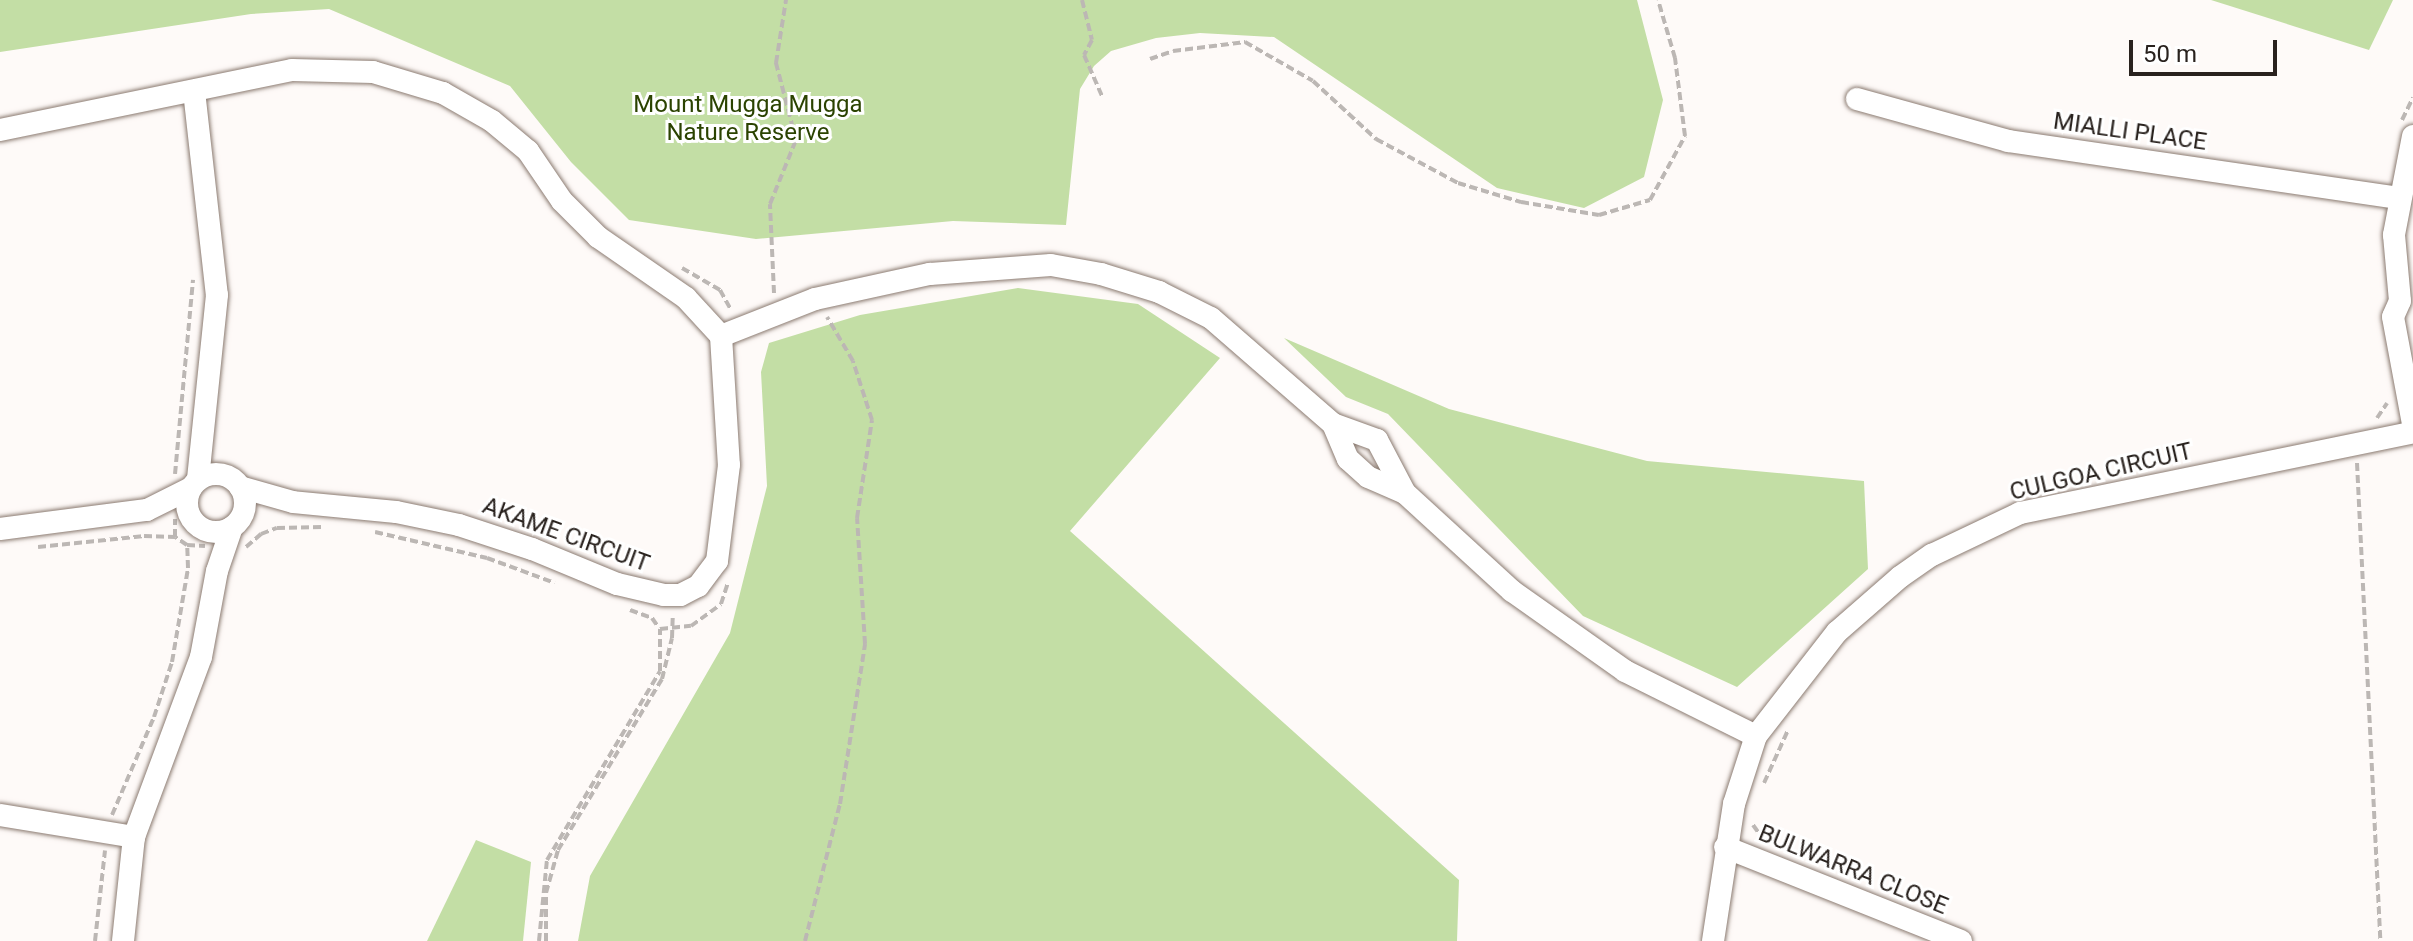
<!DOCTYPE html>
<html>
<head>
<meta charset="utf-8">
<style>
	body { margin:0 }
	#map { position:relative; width:2413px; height:941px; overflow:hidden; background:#fefaf8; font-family:Roboto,sans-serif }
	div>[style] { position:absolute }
	.green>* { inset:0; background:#c3dea5 }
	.path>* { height:4px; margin-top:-2px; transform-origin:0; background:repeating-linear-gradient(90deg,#bcb7b4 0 8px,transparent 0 12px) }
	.roads { filter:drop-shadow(0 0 2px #8b7b71) drop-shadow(0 0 2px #8b7b71) }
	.minor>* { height:22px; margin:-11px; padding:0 11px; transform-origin:11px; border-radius:11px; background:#fff }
	.minor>.ring { margin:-11px; padding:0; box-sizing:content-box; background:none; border:22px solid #fff; border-radius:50% }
	span { translate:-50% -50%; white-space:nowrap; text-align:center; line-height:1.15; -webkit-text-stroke:6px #fff; paint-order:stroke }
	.park-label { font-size:24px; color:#2b4301 }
	.street-label { font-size:24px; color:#29221e }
	.scale { position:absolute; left:2129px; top:40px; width:148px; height:36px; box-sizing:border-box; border:4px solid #29221e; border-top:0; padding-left:10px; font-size:24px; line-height:28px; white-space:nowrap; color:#29221e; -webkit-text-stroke:6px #fff; paint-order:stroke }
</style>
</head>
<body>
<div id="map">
	<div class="green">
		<i style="clip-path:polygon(0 0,1637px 0,1663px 100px,1644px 177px,1584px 208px,1497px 188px,1274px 37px,1200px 33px,1156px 38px,1111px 51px,1094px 66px,1080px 89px,1066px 225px,953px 221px,756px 239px,629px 220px,571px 162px,510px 86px,329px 9px,251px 14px,0 52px)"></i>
		<i style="clip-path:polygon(2211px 0,2393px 0,2369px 50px)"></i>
		<i style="clip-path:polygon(1018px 288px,1138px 304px,1220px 358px,1070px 531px,1459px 880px,1457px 941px,578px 941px,590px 876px,730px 633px,767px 486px,761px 372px,769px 343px,860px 315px)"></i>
		<i style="clip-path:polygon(1284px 338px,1449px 409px,1647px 461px,1864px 481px,1868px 569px,1737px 687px,1583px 616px,1388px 414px,1346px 397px)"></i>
		<i style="clip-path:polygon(476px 840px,531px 862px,523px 941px,427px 941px)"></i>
	</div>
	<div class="path">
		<i style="left:1082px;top:0;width:41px;rotate:76deg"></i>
		<i style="left:1092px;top:40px;width:17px;rotate:118deg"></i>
		<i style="left:1084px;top:55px;width:45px;rotate:66.3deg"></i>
		<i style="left:1150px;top:59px;width:24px;rotate:-19deg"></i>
		<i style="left:1173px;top:51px;width:73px;rotate:-7.1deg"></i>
		<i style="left:1245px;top:42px;width:78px;rotate:29.8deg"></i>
		<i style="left:1313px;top:81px;width:86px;rotate:42.6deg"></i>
		<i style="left:1376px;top:139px;width:93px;rotate:28.2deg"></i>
		<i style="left:1458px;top:183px;width:66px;rotate:16.8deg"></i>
		<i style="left:1521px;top:202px;width:79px;rotate:9.5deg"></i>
		<i style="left:1599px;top:215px;width:53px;rotate:-16.4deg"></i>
		<i style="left:1650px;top:200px;width:73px;rotate:-61.3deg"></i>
		<i style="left:1685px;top:136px;width:79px;rotate:-97.3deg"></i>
		<i style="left:1675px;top:58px;width:60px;rotate:-106.3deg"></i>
		<i style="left:2402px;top:120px;width:25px;rotate:-64deg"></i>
		<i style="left:682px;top:268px;width:44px;rotate:30.1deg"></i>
		<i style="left:720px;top:290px;width:23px;rotate:61deg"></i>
		<i style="left:774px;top:293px;width:89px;rotate:-92.6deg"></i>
		<i style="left:770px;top:204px;width:69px;rotate:-67.9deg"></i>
		<i style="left:796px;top:140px;width:80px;rotate:-104.6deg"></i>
		<i style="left:776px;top:63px;width:64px;rotate:-81deg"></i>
		<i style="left:2377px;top:418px;width:18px;rotate:-56deg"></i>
		<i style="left:2357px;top:463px;width:479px;rotate:87.2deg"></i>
		<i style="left:175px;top:474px;width:195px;rotate:-84.7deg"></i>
		<i style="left:375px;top:532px;width:115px;rotate:13.1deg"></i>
		<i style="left:487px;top:558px;width:72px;rotate:20.2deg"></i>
		<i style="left:187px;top:545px;width:18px;rotate:3deg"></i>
		<i style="left:38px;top:547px;width:107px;rotate:-5.9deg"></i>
		<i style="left:144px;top:536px;width:31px;rotate:2deg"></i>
		<i style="left:175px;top:537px;width:18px;rotate:-90deg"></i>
		<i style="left:246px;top:547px;width:20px;rotate:-41deg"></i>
		<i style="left:261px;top:534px;width:17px;rotate:-21deg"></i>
		<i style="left:277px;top:528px;width:45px;rotate:-1.3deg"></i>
		<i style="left:630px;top:610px;width:23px;rotate:20deg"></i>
		<i style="left:652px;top:618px;width:12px;rotate:55deg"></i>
		<i style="left:1764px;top:783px;width:58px;rotate:-65.6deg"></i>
		<i style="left:112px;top:815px;width:107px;rotate:-66.8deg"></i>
		<i style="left:154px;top:717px;width:58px;rotate:-71.9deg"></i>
		<i style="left:172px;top:662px;width:95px;rotate:-80.3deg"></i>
		<i style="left:188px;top:568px;width:23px;rotate:-92deg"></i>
		<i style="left:187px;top:545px;width:14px;rotate:-146deg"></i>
		<i style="left:1753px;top:825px;width:19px;rotate:54deg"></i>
		<i style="left:95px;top:941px;width:91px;rotate:-83.7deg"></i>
		<i style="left:539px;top:941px;width:81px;rotate:-84.4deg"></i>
		<i style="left:547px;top:860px;width:220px;rotate:-59.1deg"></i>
		<i style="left:660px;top:671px;width:42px;rotate:-90deg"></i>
		<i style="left:660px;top:629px;width:31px;rotate:-6deg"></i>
		<i style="left:691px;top:626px;width:37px;rotate:-36deg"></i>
		<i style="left:721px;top:604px;width:23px;rotate:-72deg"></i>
		<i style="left:546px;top:941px;width:48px;rotate:-90deg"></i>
		<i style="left:546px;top:893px;width:45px;rotate:-74.4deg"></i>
		<i style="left:558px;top:850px;width:200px;rotate:-58.7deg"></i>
		<i style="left:662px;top:679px;width:42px;rotate:-76.3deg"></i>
		<i style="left:672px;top:638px;width:23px;rotate:-88deg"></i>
		<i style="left:805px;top:941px;width:141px;rotate:-75.7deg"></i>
		<i style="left:840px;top:804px;width:162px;rotate:-81.1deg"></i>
		<i style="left:865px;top:644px;width:126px;rotate:-93.6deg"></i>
		<i style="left:857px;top:518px;width:99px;rotate:-81.3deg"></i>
		<i style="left:872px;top:420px;width:62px;rotate:-107.9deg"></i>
		<i style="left:853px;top:361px;width:51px;rotate:-120.6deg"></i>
	</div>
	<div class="roads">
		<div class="minor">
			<i style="left:194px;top:91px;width:205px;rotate:83.6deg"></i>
			<i style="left:217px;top:295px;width:186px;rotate:95.9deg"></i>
			<i style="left:1857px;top:99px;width:157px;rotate:15.5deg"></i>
			<i style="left:2008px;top:141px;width:396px;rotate:8.3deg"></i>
			<i style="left:0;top:130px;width:298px;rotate:-11.6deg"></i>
			<i style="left:292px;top:70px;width:81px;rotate:1.4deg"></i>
			<i style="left:373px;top:72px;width:73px;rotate:16.7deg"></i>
			<i style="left:443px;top:93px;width:56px;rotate:29.7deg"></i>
			<i style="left:492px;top:121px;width:47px;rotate:39.8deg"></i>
			<i style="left:528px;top:151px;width:60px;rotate:55.8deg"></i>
			<i style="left:562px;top:201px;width:51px;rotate:45deg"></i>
			<i style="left:598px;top:237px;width:107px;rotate:34.7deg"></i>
			<i style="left:686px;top:298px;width:52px;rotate:47.4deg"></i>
			<i style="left:721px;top:336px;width:129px;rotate:86.5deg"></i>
			<i style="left:729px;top:465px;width:97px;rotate:97.1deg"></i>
			<i style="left:717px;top:561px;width:31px;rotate:127deg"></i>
			<i style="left:698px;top:586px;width:20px;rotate:153deg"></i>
			<i style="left:680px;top:595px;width:16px;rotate:180deg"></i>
			<i style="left:664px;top:595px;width:48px;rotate:-166.8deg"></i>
			<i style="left:617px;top:584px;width:92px;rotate:-157.6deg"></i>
			<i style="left:532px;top:549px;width:77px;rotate:-161.8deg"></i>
			<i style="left:459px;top:525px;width:64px;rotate:-168.3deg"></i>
			<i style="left:396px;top:512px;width:103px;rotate:-174.5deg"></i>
			<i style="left:293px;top:502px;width:55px;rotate:-164.2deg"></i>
			<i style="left:2413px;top:136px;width:101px;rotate:100.9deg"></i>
			<i style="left:2394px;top:235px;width:66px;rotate:84.8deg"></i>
			<i style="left:2400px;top:301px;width:17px;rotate:114deg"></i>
			<i style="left:2393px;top:317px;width:109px;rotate:79.4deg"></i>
			<i style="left:721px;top:336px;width:101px;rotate:-21.5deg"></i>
			<i style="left:815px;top:299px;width:118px;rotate:-12.3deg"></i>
			<i style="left:930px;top:274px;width:121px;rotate:-4.3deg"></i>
			<i style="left:1051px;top:265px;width:51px;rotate:10.2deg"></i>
			<i style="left:1101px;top:274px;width:61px;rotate:17.2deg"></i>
			<i style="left:1159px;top:292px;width:58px;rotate:26.6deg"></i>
			<i style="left:1211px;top:318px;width:162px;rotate:41deg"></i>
			<i style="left:1333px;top:424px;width:47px;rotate:20deg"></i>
			<i style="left:1377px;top:440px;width:60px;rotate:62.2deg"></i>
			<i style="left:1333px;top:424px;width:38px;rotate:67deg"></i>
			<i style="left:1348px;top:459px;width:27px;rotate:42deg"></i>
			<i style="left:1368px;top:477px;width:40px;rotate:23.4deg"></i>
			<i style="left:1405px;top:493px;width:145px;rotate:42.5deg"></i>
			<i style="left:1512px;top:591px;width:138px;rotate:35.3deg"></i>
			<i style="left:1625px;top:671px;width:146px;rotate:26.4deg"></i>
			<i class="ring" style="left:187px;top:474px;width:36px;height:36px"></i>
			<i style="left:0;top:529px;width:148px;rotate:-7.4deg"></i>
			<i style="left:147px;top:510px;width:49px;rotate:-26.6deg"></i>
			<i style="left:0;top:815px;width:136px;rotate:9.3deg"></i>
			<i style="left:1725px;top:847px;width:254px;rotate:21.7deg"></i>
			<i style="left:123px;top:941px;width:105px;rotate:-84deg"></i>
			<i style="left:134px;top:837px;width:192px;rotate:-69.6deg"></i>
			<i style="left:201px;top:657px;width:87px;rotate:-79.5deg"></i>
			<i style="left:217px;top:571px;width:46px;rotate:-71.2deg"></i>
			<i style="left:1713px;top:941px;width:139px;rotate:-81.3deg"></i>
			<i style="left:1734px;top:804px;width:71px;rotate:-72.1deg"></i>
			<i style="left:1756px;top:736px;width:132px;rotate:-52.1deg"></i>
			<i style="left:1837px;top:632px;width:84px;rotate:-41.1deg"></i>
			<i style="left:1900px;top:577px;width:39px;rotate:-35deg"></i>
			<i style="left:1932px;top:555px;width:98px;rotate:-25.5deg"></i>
			<i style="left:2020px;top:513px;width:401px;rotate:-11.6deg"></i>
		</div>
	</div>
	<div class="park-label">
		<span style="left:748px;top:119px">Mount Mugga Mugga<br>Nature Reserve</span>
	</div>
	<div class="street-label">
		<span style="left:2130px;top:132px;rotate:8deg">MIALLI PLACE</span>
		<span style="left:2101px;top:472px;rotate:-13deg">CULGOA CIRCUIT</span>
		<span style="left:566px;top:535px;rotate:20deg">AKAME CIRCUIT</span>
		<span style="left:1853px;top:870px;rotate:22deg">BULWARRA CLOSE</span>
	</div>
	<div class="scale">50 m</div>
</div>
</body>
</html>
